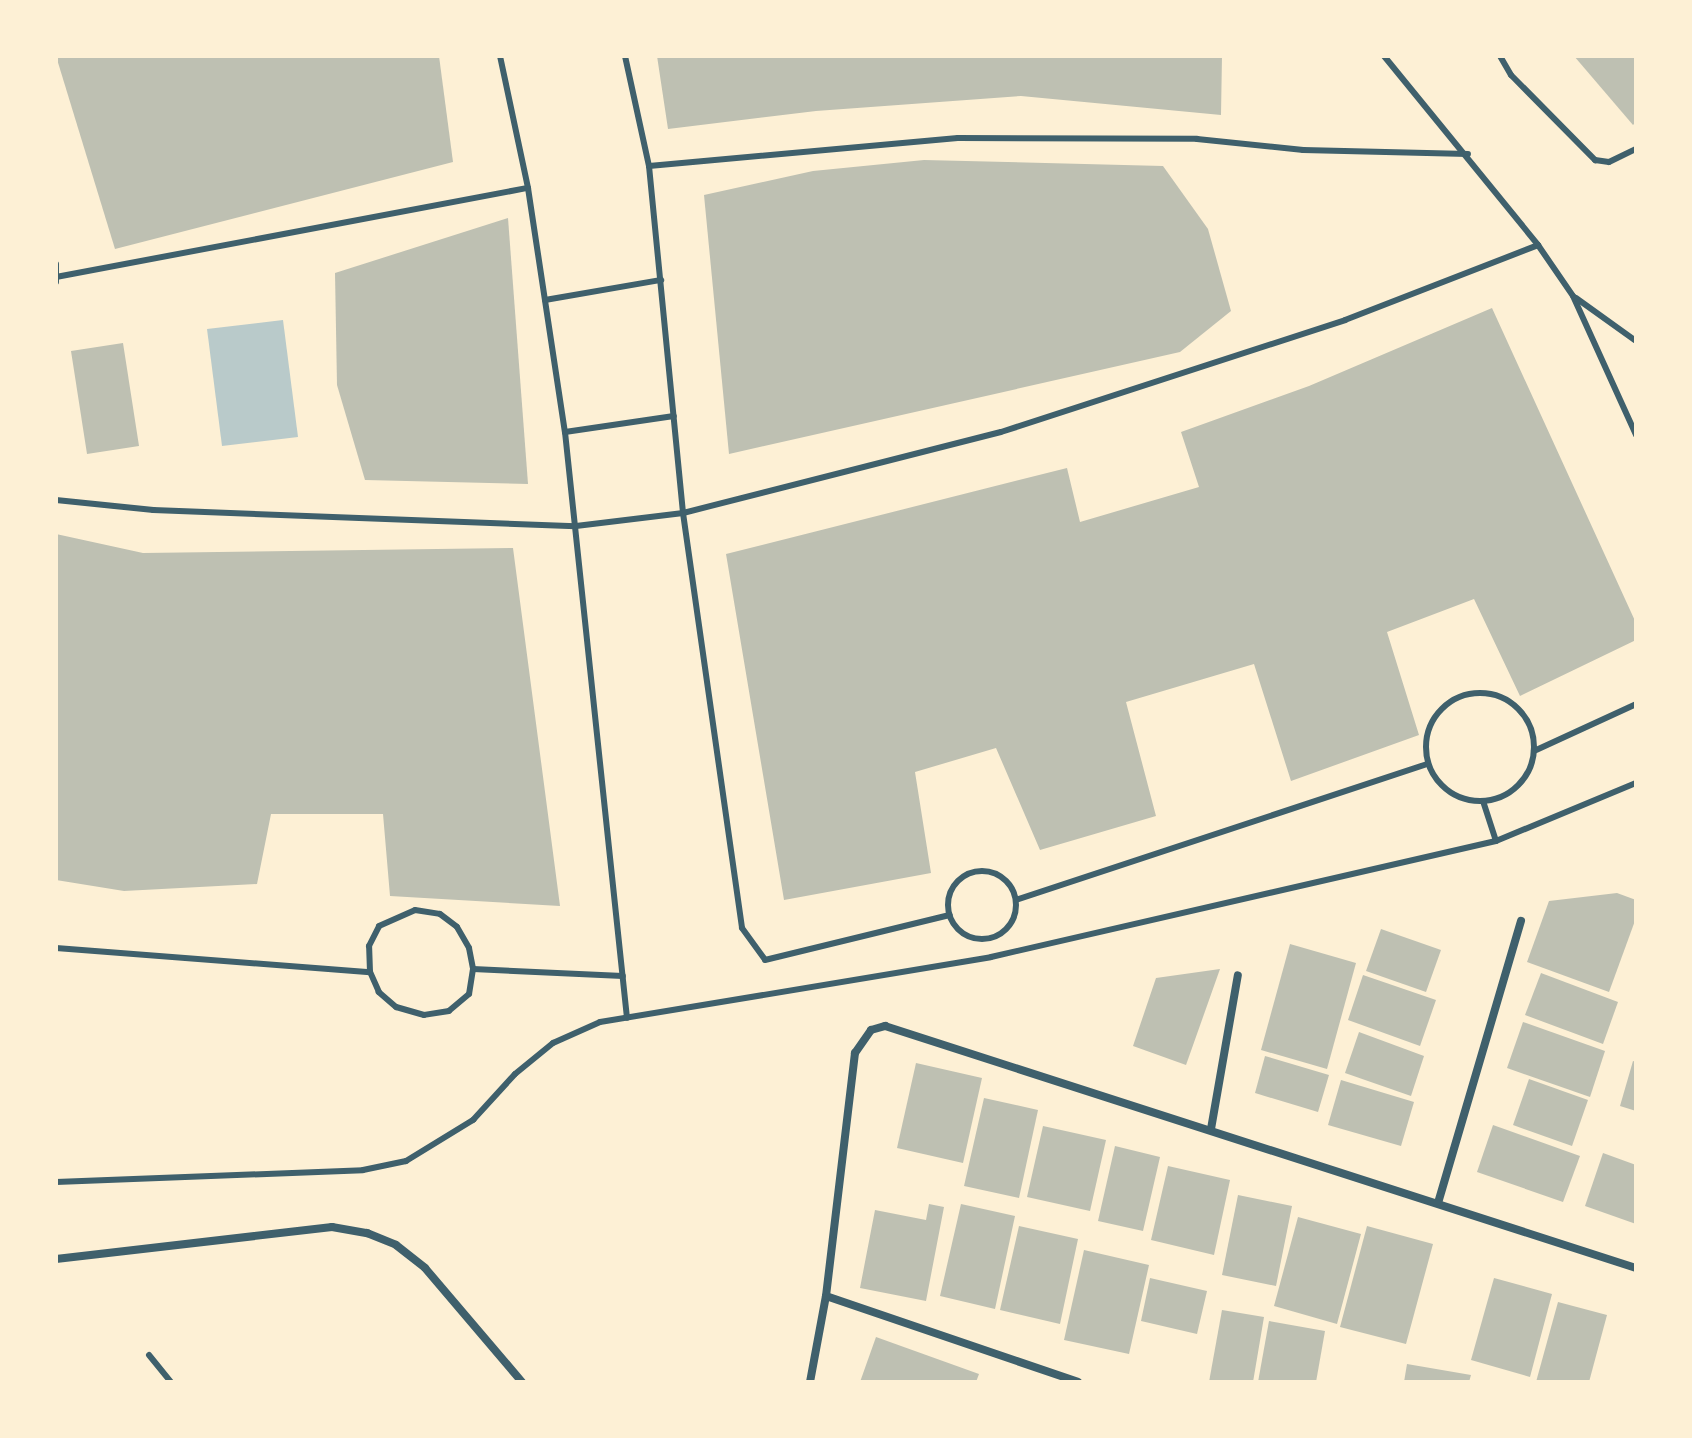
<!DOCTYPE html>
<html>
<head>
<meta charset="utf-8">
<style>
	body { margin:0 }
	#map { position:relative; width:1692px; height:1438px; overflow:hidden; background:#fdf0d5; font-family:Roboto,sans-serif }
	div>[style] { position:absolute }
	.green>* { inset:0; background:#b9caca }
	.building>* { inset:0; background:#bec0b2 }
	.service>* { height:6px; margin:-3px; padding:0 3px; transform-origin:3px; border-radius:3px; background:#3f606c }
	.service>.ring { margin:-3px; padding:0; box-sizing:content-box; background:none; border:6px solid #3f606c; border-radius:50% }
	.minor>* { height:8px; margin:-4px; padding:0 4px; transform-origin:4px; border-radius:4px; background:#3f606c }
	span { translate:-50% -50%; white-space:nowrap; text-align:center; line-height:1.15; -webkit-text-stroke:6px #fdf0d5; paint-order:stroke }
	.frame { position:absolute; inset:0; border:58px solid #fdf0d5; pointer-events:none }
</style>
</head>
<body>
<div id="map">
	<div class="green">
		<i style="clip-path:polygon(283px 320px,298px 437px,222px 446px,207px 329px)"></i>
	</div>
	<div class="building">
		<i style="clip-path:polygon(56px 56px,439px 56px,453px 162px,115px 249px)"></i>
		<i style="clip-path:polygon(657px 56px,1222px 56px,1221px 115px,1021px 96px,816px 111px,668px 129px)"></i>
		<i style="clip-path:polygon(1574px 56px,1636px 56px,1636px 122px,1633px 125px)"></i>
		<i style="clip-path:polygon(924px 160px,1163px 166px,1208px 229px,1231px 311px,1180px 352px,729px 454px,704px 195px,813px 171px)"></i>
		<i style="clip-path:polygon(508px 218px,528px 484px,365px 480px,337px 385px,335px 273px)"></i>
		<i style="clip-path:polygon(1492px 308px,1636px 623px,1636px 640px,1520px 696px,1474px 599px,1387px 632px,1419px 735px,1291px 781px,1254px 664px,1126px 702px,1156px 816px,1040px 850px,996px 748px,915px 772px,931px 873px,784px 900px,726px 554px,1067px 468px,1080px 522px,1199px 487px,1181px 432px,1309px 386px)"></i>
		<i style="clip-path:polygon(123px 343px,139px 446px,87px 454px,71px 351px)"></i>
		<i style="clip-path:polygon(56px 534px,143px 553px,513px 548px,560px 906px,390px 896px,383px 814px,271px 814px,257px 884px,124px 891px,56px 880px)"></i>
		<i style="clip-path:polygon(1617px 893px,1636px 900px,1636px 918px,1609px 992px,1527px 962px,1549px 901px)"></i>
		<i style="clip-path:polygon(1381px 929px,1441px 950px,1426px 992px,1366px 971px)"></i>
		<i style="clip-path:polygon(1290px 944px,1356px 963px,1327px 1069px,1261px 1050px)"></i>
		<i style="clip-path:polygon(1220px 969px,1186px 1065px,1133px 1046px,1156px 978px)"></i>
		<i style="clip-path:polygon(1541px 973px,1618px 1002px,1603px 1044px,1525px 1015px)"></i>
		<i style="clip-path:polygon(1363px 975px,1436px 1000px,1420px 1046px,1348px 1020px)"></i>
		<i style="clip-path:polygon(1523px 1022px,1605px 1051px,1590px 1097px,1507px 1068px)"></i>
		<i style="clip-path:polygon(1359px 1032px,1424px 1056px,1411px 1096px,1345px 1073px)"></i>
		<i style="clip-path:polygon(1265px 1056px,1329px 1075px,1318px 1112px,1255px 1093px)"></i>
		<i style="clip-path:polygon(1633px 1061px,1636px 1062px,1636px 1111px,1620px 1106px)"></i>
		<i style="clip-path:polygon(916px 1063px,982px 1078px,963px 1163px,897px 1148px)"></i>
		<i style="clip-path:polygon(1529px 1079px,1588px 1100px,1572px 1146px,1513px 1125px)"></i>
		<i style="clip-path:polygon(1341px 1080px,1414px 1102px,1401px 1146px,1328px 1125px)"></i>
		<i style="clip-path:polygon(984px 1098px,1038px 1110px,1019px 1198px,964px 1186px)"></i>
		<i style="clip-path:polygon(1493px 1125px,1580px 1156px,1563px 1202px,1477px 1172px)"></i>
		<i style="clip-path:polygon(1043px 1126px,1106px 1140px,1090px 1211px,1027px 1197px)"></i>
		<i style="clip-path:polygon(1115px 1146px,1160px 1157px,1143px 1231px,1098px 1221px)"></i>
		<i style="clip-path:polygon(1603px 1153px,1636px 1165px,1636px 1224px,1585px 1206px)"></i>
		<i style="clip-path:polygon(1168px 1166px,1230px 1180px,1214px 1255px,1151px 1240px)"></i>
		<i style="clip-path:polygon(1238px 1195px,1292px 1206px,1276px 1286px,1222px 1275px)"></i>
		<i style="clip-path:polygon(929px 1204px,944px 1207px,926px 1301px,860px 1288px,875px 1210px,926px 1220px)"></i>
		<i style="clip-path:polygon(961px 1204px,1015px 1216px,995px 1309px,940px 1296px)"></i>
		<i style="clip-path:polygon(1298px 1217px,1361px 1234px,1337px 1324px,1274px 1306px)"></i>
		<i style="clip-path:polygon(1019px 1226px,1078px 1239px,1060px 1324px,1000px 1310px)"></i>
		<i style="clip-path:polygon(1367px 1226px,1433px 1244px,1406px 1344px,1340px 1327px)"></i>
		<i style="clip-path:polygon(1084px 1250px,1149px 1265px,1129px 1354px,1064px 1340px)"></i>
		<i style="clip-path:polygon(1150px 1278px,1207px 1291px,1197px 1334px,1141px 1321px)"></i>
		<i style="clip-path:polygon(1494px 1278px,1552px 1294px,1530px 1377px,1471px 1360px)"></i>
		<i style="clip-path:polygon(1558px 1302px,1607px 1315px,1589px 1382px,1536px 1382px)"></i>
		<i style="clip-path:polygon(1222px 1310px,1264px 1317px,1253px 1382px,1209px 1382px)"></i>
		<i style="clip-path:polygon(1269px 1321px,1325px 1331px,1316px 1382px,1258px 1382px)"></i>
		<i style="clip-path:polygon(876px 1337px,979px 1374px,976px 1382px,860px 1382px)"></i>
		<i style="clip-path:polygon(1407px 1364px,1471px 1375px,1469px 1382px,1404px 1382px)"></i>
	</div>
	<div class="service">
		<i style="left:500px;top:56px;width:135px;rotate:78deg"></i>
		<i style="left:528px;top:188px;width:247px;rotate:81.4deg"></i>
		<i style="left:565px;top:432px;width:589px;rotate:83.96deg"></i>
		<i style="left:625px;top:56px;width:113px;rotate:77.7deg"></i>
		<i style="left:649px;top:166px;width:349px;rotate:84.4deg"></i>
		<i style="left:683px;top:513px;width:419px;rotate:81.9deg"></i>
		<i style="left:742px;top:928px;width:39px;rotate:54deg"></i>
		<i style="left:765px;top:960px;width:190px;rotate:-13.7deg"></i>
		<i style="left:1384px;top:56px;width:244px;rotate:50.8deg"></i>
		<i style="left:1538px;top:245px;width:62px;rotate:55.5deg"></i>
		<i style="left:1573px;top:296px;width:153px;rotate:65.6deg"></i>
		<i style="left:1500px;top:56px;width:22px;rotate:60deg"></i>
		<i style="left:1511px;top:75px;width:120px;rotate:45.3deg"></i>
		<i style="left:1595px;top:160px;width:14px;rotate:8deg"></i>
		<i style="left:1609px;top:162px;width:30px;rotate:-26deg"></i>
		<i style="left:649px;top:166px;width:310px;rotate:-5.2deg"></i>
		<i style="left:958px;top:138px;width:239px;rotate:0.2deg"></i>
		<i style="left:1197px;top:139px;width:107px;rotate:5.9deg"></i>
		<i style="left:1303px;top:150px;width:165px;rotate:1.4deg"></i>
		<i style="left:56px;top:264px;width:18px;rotate:90deg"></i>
		<i style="left:56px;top:277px;width:480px;rotate:-10.7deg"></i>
		<i style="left:1576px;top:298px;width:74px;rotate:35.6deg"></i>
		<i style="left:545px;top:300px;width:118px;rotate:-9.8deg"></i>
		<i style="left:565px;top:432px;width:110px;rotate:-8.4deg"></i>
		<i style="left:56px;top:500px;width:98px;rotate:5.9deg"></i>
		<i style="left:153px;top:510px;width:423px;rotate:2.2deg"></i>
		<i style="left:576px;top:526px;width:108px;rotate:-6.9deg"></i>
		<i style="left:683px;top:513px;width:328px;rotate:-14.3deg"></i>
		<i style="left:1001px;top:432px;width:362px;rotate:-18deg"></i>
		<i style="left:1345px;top:320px;width:207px;rotate:-21.2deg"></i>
		<i class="ring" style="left:1426px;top:693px;width:102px;height:102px"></i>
		<i style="left:1534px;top:751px;width:112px;rotate:-24.7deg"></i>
		<i style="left:1483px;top:801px;width:42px;rotate:72deg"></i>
		<i class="ring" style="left:948px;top:871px;width:62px;height:62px"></i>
		<i style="left:1016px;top:900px;width:434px;rotate:-18.3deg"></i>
		<i style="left:415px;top:910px;width:25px;rotate:9deg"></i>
		<i style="left:440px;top:914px;width:21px;rotate:37deg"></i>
		<i style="left:457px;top:927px;width:24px;rotate:60deg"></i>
		<i style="left:469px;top:948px;width:21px;rotate:79deg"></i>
		<i style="left:473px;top:969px;width:25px;rotate:99deg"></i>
		<i style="left:469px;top:994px;width:26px;rotate:140deg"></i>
		<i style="left:449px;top:1011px;width:25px;rotate:171deg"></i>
		<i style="left:424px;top:1015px;width:29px;rotate:-164deg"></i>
		<i style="left:396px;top:1007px;width:23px;rotate:-139deg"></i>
		<i style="left:379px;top:992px;width:22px;rotate:-114deg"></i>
		<i style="left:370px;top:972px;width:26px;rotate:-92deg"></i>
		<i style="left:369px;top:946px;width:22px;rotate:-63deg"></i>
		<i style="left:379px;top:926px;width:39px;rotate:-24deg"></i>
		<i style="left:56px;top:948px;width:315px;rotate:4.4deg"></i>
		<i style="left:473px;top:969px;width:150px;rotate:2.7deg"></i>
		<i style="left:56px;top:1182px;width:307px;rotate:-2.2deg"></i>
		<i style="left:363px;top:1170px;width:44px;rotate:-11.8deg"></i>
		<i style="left:406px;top:1161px;width:79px;rotate:-31.5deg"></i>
		<i style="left:473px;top:1120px;width:62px;rotate:-47.6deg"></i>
		<i style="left:515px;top:1074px;width:49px;rotate:-39.2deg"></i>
		<i style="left:553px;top:1043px;width:51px;rotate:-24.1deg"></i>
		<i style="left:600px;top:1022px;width:396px;rotate:-9.4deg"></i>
		<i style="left:991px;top:957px;width:518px;rotate:-12.94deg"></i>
		<i style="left:1496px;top:841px;width:152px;rotate:-22.5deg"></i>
		<i style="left:149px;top:1355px;width:35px;rotate:51deg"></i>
	</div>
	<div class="minor">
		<i style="left:1211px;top:1129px;width:156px;rotate:-80.1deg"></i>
		<i style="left:1438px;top:1203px;width:294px;rotate:-73.6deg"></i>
		<i style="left:56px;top:1259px;width:278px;rotate:-6.6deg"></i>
		<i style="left:332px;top:1227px;width:36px;rotate:10deg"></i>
		<i style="left:367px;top:1233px;width:31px;rotate:22deg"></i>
		<i style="left:396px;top:1245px;width:37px;rotate:38deg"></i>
		<i style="left:425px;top:1268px;width:150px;rotate:49.6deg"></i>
		<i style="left:826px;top:1296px;width:266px;rotate:18.8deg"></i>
		<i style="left:810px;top:1382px;width:87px;rotate:-79.5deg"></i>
		<i style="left:826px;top:1296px;width:245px;rotate:-83.2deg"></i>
		<i style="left:855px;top:1053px;width:28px;rotate:-55deg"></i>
		<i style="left:871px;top:1030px;width:15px;rotate:-16deg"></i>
		<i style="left:885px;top:1026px;width:789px;rotate:17.86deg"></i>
	</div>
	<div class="frame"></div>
</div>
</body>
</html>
